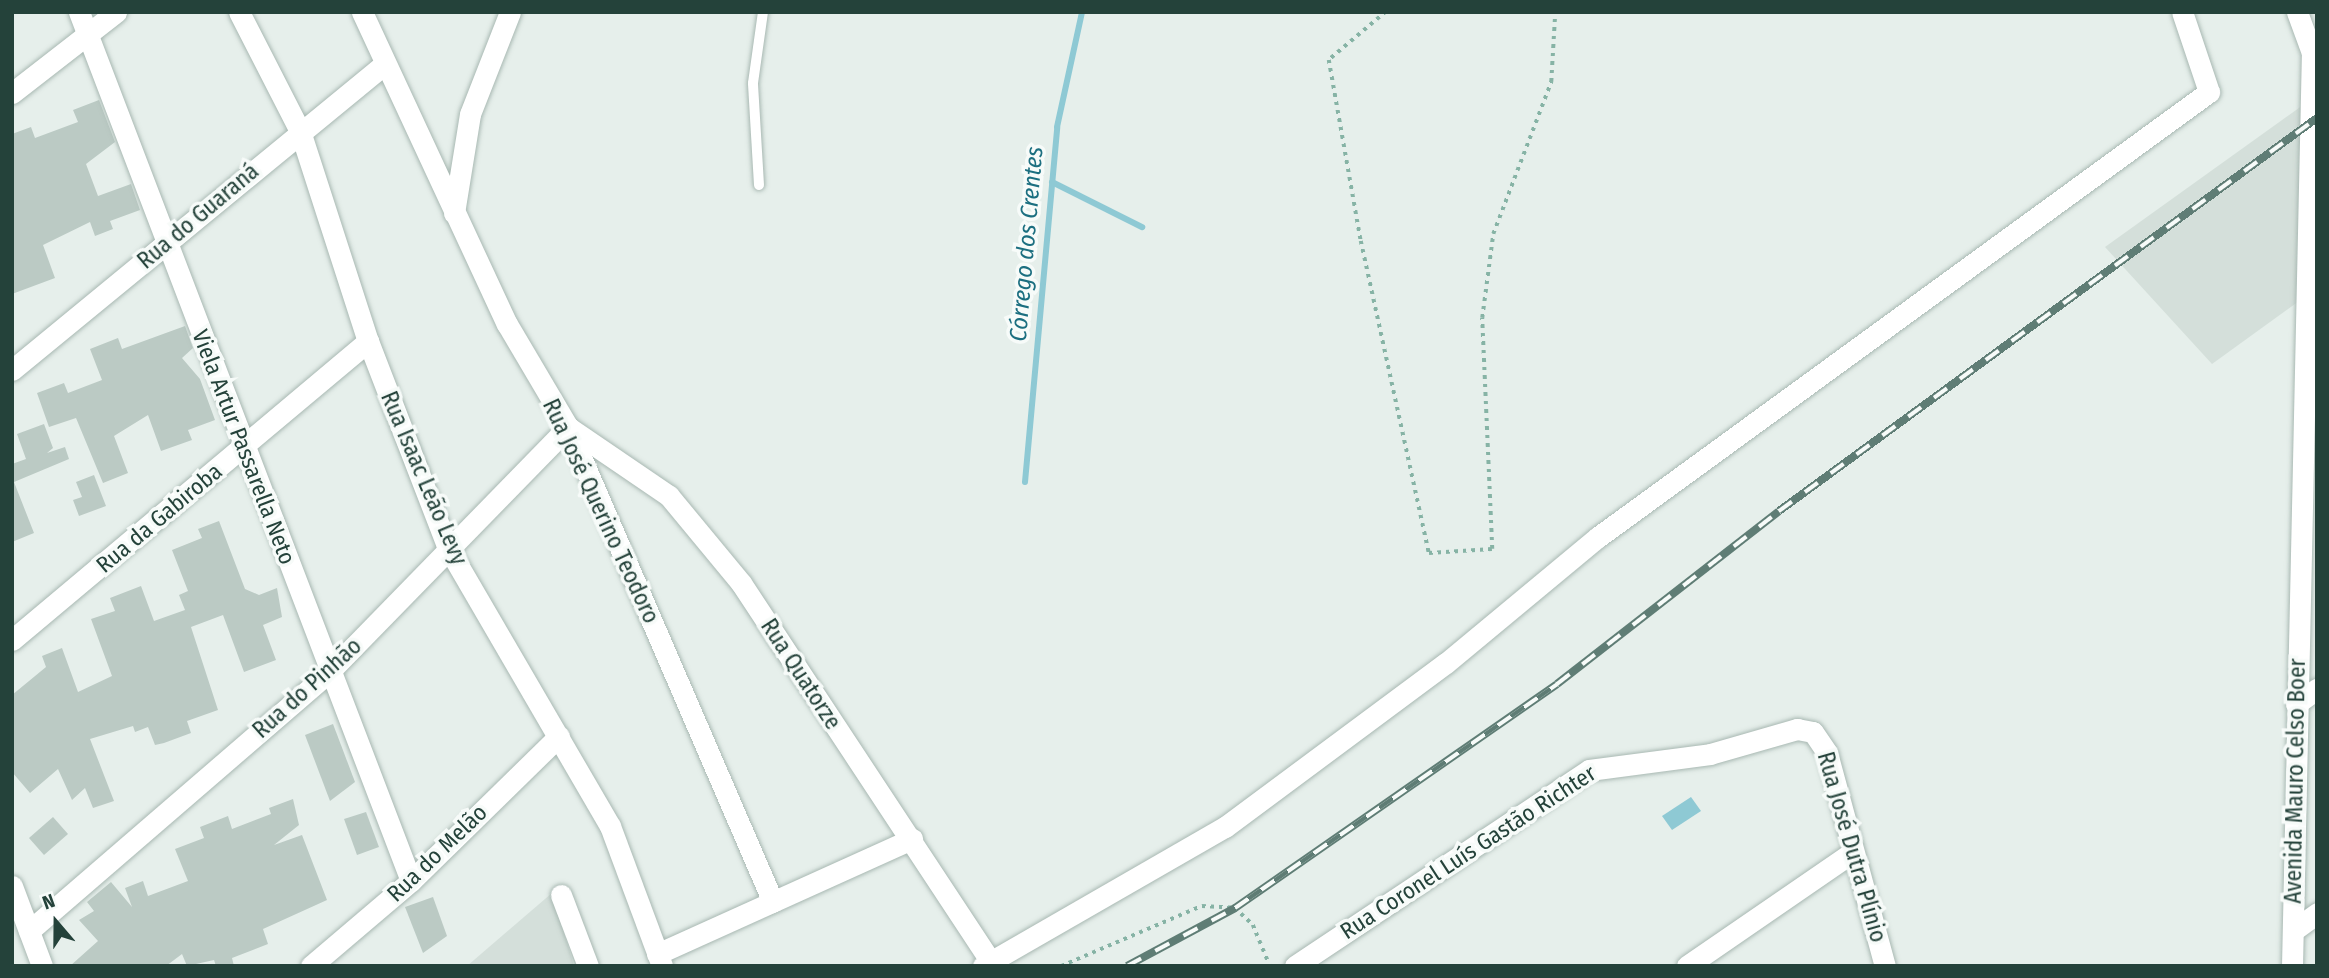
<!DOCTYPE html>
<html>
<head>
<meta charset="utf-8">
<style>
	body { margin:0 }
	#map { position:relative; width:2329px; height:978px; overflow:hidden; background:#e6efeb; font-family:"Fira Sans Condensed",sans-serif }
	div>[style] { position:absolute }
	.built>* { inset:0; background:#d4dfda }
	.water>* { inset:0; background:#8ec9d4 }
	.stream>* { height:6px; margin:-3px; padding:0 3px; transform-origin:3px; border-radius:3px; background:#8ec9d4 }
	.building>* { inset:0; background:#bbcac4 }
	.path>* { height:3.5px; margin-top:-1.75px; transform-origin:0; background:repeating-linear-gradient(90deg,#86b3a5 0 3.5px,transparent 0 8.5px) }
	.roads { filter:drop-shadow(0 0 2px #a8b8b2) drop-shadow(0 0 2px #a8b8b2) }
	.lane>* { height:10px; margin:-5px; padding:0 5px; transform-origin:5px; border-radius:5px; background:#fff }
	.street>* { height:21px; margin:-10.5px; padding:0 10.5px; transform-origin:10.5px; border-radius:10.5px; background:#fff }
	.rail>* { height:8px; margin-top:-4px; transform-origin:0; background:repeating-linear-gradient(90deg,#f7fbf9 0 16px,#5f7d75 0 32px); box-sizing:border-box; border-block:2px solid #5f7d75 }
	span { translate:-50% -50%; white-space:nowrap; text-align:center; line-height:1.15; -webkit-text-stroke:7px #f7fbf9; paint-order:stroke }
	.street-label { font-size:23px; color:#24423a }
	.water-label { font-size:24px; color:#1c6f80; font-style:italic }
	.frame { position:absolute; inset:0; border:14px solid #24423a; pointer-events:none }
	.north { position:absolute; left:21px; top:887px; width:70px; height:70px; -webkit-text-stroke:5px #f7fbf9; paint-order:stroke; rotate:340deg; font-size:19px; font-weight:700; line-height:28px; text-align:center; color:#24423a }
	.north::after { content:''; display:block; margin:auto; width:24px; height:32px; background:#24423a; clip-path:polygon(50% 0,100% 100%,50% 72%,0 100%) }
</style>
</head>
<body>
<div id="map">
	<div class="built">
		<i style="clip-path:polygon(2317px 95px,2317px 288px,2212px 364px,2105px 247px)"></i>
		<i style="clip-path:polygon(552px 893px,574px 966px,467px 966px)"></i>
	</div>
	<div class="water">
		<i style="clip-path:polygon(1691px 797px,1701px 811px,1672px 830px,1662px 816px)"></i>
	</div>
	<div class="stream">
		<i style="left:1052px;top:182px;width:101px;rotate:26.6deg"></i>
		<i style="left:1025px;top:482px;width:356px;rotate:-84.8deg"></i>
		<i style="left:1057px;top:127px;width:118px;rotate:-77.7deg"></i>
	</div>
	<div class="building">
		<i style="clip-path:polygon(99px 100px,115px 142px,86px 164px,98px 196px,131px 184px,140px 210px,110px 221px,113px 229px,95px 236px,90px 222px,43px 245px,55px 278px,12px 294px,12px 134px,31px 127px,35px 138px,78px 122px,73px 110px)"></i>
		<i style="clip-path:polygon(185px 326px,193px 348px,182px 358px,200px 379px,215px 420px,188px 430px,192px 440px,161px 451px,148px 415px,114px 436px,128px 473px,103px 483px,76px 418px,49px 427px,37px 393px,64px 383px,68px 393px,102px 380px,90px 349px,118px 338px,122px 349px)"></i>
		<i style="clip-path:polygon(44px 424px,53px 448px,47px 453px,65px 447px,69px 459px,14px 482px,34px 533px,12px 542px,12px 464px,26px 459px,17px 434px)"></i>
		<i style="clip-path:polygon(94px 475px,106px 506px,79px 516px,73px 500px,82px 497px,76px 482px)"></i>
		<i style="clip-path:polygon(219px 521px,245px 589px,259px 595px,277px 588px,282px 617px,263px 625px,276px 660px,244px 672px,223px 615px,191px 627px,218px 710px,187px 721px,191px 733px,164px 743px,155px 745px,148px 727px,135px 732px,133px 726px,90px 739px,114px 801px,93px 808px,85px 788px,72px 800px,58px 769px,30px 793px,12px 772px,12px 695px,46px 667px,42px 656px,62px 648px,78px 692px,112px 676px,91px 619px,115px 611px,110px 598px,141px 586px,154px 621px,185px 610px,179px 595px,188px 591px,172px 550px,202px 538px,198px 529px)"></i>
		<i style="clip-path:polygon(333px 724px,355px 782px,330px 801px,305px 735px)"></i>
		<i style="clip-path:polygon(293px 799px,299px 825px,274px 845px,302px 835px,327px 900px,263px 929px,268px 944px,232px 958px,234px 966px,216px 966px,214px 960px,187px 966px,182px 954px,166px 966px,70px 966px,98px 941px,79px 920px,94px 911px,87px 902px,111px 882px,132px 907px,125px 888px,143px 881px,148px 896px,188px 881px,175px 849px,204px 838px,200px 827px,228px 816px,232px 829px,271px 814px,269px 808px)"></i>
		<i style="clip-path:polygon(366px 812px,379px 847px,357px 855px,344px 819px)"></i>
		<i style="clip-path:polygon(53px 817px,68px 834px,44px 855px,29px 838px)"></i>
		<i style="clip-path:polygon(433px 897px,447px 936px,423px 953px,405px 907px)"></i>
	</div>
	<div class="path">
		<i style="left:1386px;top:12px;width:75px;rotate:139.9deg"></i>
		<i style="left:1329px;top:60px;width:184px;rotate:80deg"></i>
		<i style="left:1361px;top:241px;width:319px;rotate:77.7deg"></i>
		<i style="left:1429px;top:553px;width:63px;rotate:-3.6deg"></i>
		<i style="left:1492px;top:549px;width:231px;rotate:-92.5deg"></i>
		<i style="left:1482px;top:318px;width:85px;rotate:-82.5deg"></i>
		<i style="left:1493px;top:234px;width:163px;rotate:-69.1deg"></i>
		<i style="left:1551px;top:82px;width:70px;rotate:-86.7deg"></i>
		<i style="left:1061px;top:966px;width:153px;rotate:-23.1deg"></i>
		<i style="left:1202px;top:906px;width:33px;rotate:3deg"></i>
		<i style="left:1235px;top:908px;width:25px;rotate:43deg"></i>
		<i style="left:1253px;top:925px;width:44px;rotate:67.5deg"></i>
	</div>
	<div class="roads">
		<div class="lane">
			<i style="left:759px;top:185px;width:102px;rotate:-93.4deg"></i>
			<i style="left:753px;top:83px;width:72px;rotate:-82deg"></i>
		</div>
		<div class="street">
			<i style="left:79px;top:12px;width:930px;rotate:69.09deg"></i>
			<i style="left:239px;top:12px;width:134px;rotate:62.9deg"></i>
			<i style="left:300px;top:131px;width:221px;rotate:72.1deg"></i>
			<i style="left:368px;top:341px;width:220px;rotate:68.9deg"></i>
			<i style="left:447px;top:546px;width:324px;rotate:59.8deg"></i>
			<i style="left:610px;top:826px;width:149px;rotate:69.6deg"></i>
			<i style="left:362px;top:12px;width:344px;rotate:65.1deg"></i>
			<i style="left:507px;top:324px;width:120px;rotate:59.4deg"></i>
			<i style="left:568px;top:427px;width:517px;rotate:66.66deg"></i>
			<i style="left:12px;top:93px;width:132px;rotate:-37.9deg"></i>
			<i style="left:454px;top:213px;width:100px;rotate:-80.8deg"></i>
			<i style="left:470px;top:114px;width:110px;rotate:-68.6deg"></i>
			<i style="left:12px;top:370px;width:482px;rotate:-39.4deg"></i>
			<i style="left:12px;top:640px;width:465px;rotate:-40deg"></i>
			<i style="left:2296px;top:704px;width:26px;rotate:-36deg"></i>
			<i style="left:12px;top:886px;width:85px;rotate:69.4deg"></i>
			<i style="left:561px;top:895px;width:76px;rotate:69.2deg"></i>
			<i style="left:2294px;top:930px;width:29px;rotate:-36deg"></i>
			<i style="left:29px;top:931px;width:398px;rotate:-40.8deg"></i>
			<i style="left:330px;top:671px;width:341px;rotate:-45.7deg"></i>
			<i style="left:568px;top:427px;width:122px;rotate:34.3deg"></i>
			<i style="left:669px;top:496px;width:113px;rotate:50.4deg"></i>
			<i style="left:741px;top:583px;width:454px;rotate:56.6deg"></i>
			<i style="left:657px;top:954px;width:280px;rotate:-24.3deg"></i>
			<i style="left:311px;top:966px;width:131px;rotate:-40.4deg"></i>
			<i style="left:411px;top:881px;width:207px;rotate:-44.4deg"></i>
			<i style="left:983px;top:966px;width:279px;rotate:-29.9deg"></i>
			<i style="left:1225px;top:827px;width:275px;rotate:-36.6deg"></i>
			<i style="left:1446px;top:663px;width:197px;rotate:-39.7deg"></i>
			<i style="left:1598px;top:537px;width:756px;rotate:-36.07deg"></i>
			<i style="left:2209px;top:92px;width:84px;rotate:-108.6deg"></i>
			<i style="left:1295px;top:966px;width:353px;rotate:-33.7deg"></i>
			<i style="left:1589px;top:770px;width:122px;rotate:-7.5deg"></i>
			<i style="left:1710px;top:754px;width:91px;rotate:-16deg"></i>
			<i style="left:1797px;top:729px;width:16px;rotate:11deg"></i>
			<i style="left:1813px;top:732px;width:25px;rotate:56deg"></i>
			<i style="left:1827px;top:753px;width:221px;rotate:74.8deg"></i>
			<i style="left:1687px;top:966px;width:201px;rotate:-34.5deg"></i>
			<i style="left:2292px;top:966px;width:913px;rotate:-88.75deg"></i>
			<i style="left:2312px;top:53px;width:44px;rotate:-110.1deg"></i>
		</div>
	</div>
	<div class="rail">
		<i style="left:1127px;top:966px;width:123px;rotate:-28.2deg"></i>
		<i style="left:1235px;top:908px;width:392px;rotate:-34.8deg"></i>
		<i style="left:1557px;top:684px;width:281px;rotate:-37.9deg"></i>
		<i style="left:1779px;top:511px;width:666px;rotate:-36.15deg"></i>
	</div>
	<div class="street-label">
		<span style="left:198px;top:216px;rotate:-40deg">Rua do Guaraná</span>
		<span style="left:244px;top:447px;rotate:69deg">Viela Artur Passarella Neto</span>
		<span style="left:424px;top:478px;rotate:67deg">Rua Isaac Leão Levy</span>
		<span style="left:601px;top:511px;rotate:65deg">Rua José Querino Teodoro</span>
		<span style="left:159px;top:518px;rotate:-40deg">Rua da Gabiroba</span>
		<span style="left:801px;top:674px;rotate:57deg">Rua Quatorze</span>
		<span style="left:307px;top:688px;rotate:-42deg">Rua do Pinhão</span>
		<span style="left:2295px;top:781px;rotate:-89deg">Avenida Mauro Celso Boer</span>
		<span style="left:1852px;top:847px;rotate:74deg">Rua José Dutra Plínio</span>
		<span style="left:1468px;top:852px;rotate:-33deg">Rua Coronel Luís Gastão Richter</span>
		<span style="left:437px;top:853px;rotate:-44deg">Rua do Melão</span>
	</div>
	<div class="water-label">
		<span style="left:1027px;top:244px;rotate:-85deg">Córrego dos Crentes</span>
	</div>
	<div class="frame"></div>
	<div class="north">N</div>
</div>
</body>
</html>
